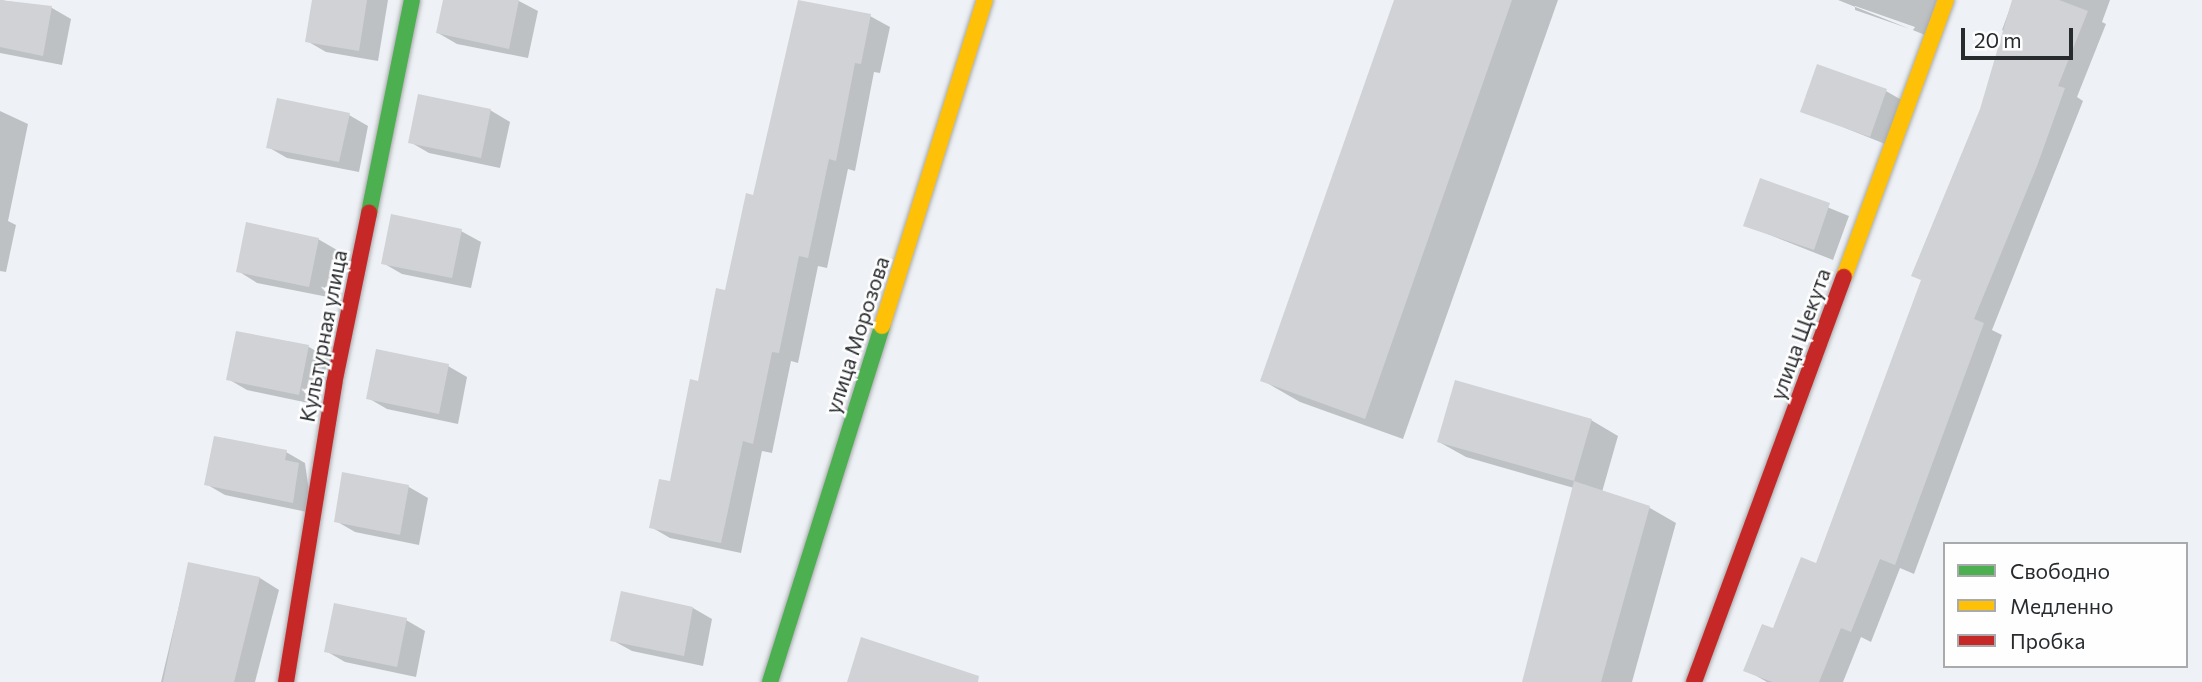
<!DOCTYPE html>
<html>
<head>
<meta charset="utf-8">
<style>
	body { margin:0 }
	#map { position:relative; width:2202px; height:682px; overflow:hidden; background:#eef2f6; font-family:Commissioner,sans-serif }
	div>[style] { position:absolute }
	.shadow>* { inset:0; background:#0003 }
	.building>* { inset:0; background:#d1d2d5 }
	.roads { filter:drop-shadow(0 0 2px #a8aaad) drop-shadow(0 0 2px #a8aaad) }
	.fast>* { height:16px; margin:-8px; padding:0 8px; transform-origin:8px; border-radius:8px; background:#4caf50 }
	.slow>* { height:16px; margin:-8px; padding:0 8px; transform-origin:8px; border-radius:8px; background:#ffc107 }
	.jam>* { height:16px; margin:-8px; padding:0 8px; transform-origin:8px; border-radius:8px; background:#c62828 }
	span { translate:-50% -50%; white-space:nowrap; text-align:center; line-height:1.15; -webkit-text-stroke:5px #fefefe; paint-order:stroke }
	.street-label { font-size:21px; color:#282b2e }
	.legend { position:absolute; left:1943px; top:542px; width:245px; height:126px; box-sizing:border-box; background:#fefefe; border:2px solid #a8aaab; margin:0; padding:9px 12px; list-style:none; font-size:21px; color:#282b2e }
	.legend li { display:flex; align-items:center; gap:14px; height:35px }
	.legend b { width:35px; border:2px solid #a8aaab }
	.scale { position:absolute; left:1961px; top:28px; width:112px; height:32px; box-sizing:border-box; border:4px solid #282b2e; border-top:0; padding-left:9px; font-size:21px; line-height:24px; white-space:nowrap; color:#282b2e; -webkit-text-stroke:5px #fefefe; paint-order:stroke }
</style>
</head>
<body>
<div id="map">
	<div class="shadow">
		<i style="clip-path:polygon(0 0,52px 8px,71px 19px,62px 65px,0 53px)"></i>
		<i style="clip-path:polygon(314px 0,388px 0,378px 61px,326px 52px,307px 41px)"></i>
		<i style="clip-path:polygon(445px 0,517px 0,538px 11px,528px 58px,457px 44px,438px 33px)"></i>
		<i style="clip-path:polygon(1396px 0,1558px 0,1403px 439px,1300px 402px,1262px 380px)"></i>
		<i style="clip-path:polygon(evenodd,1838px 0,1937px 0,1925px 35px,1838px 0,1855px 6px,1915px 27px,1913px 30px,1855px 10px,1855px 6px)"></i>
		<i style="clip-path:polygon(2013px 0,2110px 0,2102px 22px,2106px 24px,2077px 97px,2083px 101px,1992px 330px,2002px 335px,1914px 574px,1900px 568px,1871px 642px,1861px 637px,1843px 682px,1767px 682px,1746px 670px,1817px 565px,1922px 280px,2008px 33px,2002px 30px)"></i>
		<i style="clip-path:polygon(870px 16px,890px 27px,880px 73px,874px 72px,855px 171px,848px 169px,827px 268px,818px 266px,798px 363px,791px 361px,772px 453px,762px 451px,741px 553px,670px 538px,651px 527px,671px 483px,754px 197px)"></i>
		<i style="clip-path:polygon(1886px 91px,1905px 102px,1890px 146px,1803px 111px)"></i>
		<i style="clip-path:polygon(490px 110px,510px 122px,500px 168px,429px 153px,410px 142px)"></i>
		<i style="clip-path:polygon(0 111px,28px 124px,8px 221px,16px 225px,6px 272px,0 271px)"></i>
		<i style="clip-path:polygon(349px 115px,368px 126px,359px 172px,287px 158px,268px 147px)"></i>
		<i style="clip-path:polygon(1761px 180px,1849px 216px,1833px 260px,1745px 225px)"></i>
		<i style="clip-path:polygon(461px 231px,481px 242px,471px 288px,402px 274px,383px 263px)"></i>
		<i style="clip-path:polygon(318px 239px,337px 250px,328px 297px,257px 283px,238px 271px)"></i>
		<i style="clip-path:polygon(238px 333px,309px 347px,328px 358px,318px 405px,247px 390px,228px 379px)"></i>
		<i style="clip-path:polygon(448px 366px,467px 377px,458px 424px,387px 409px,368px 398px)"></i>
		<i style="clip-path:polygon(1591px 420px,1618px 436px,1602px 492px,1650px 508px,1676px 523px,1632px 682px,1523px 682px,1574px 488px,1466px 457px,1439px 442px)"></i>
		<i style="clip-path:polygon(286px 452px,305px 463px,312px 513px,225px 495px,206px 484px)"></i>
		<i style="clip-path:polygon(343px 474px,409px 487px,428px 498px,419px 545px,355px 532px,336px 521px)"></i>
		<i style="clip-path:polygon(189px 564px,260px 578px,279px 590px,255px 682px,161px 682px)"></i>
		<i style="clip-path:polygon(693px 608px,712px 619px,703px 666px,632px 651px,612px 640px)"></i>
		<i style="clip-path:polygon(406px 620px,425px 631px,416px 677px,345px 662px,326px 651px)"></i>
	</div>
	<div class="building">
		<i style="clip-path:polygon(0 0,52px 6px,43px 56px,0 47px)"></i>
		<i style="clip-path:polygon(312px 0,367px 0,359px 51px,305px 42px)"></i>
		<i style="clip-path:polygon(443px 0,519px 0,509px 49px,436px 33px)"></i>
		<i style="clip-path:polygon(798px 0,871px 14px,861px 64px,855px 63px,836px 161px,829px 159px,808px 258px,799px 256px,779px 353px,772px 352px,753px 444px,743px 441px,721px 543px,649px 528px,659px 479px,670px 481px,690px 379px,698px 381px,716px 288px,725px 290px,746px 193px,753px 195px)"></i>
		<i style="clip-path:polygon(1394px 0,1512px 0,1365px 419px,1260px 381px)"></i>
		<i style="clip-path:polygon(2012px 0,2059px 0,2088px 11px,2058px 86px,2065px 88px,2037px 166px,1974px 319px,1984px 323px,1895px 565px,1880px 559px,1851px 632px,1841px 628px,1819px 682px,1772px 682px,1743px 671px,1762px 624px,1773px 628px,1801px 557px,1816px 563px,1921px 280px,1911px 276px,1980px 109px)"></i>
		<i style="clip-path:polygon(1817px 64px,1887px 89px,1870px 137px,1800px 112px)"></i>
		<i style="clip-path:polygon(418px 94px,491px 109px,481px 158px,408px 143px)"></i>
		<i style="clip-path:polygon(277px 98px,350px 113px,339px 162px,266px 148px)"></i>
		<i style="clip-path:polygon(1760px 178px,1830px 203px,1814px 250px,1743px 226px)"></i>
		<i style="clip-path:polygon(391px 214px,462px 229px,452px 278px,381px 264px)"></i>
		<i style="clip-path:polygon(246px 222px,319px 238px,309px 287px,236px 272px)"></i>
		<i style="clip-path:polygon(236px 331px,309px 345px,299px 395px,226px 380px)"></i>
		<i style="clip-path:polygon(376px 349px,449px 364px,439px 414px,366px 399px)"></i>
		<i style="clip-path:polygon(1455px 380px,1592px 419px,1574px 481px,1437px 442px)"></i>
		<i style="clip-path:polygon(214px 436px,287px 450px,285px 460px,299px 463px,293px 503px,204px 485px)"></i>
		<i style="clip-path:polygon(342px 472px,409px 485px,400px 535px,334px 522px)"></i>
		<i style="clip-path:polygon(1574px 481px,1650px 506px,1601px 682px,1522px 682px)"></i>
		<i style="clip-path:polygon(188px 562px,260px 577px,234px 682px,163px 682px)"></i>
		<i style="clip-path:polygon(621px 591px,693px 607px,684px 656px,610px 641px)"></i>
		<i style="clip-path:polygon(334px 603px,407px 618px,397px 667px,324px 652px)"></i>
		<i style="clip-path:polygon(861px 637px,979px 676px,978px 682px,847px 682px)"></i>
	</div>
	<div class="roads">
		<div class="fast">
			<i style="left:369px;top:213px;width:217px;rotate:-78.6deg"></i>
			<i style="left:770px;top:682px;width:373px;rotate:-72.5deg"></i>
		</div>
		<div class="slow">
			<i style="left:1844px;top:277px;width:295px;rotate:-69.8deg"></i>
			<i style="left:882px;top:326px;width:342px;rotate:-72.5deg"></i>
		</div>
		<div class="jam">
			<i style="left:286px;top:682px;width:302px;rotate:-80.8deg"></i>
			<i style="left:334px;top:384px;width:175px;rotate:-78.4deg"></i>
			<i style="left:1694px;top:682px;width:432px;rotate:-69.7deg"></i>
		</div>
	</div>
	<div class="street-label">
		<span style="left:1800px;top:334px;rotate:-70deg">улица Щекута</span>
		<span style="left:857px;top:335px;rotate:-72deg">улица Морозова</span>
		<span style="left:323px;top:336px;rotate:-79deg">Культурная улица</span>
	</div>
	<ul class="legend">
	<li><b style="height:9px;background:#4caf50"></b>Свободно</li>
	<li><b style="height:9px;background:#ffc107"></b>Медленно</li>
	<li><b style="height:9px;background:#c62828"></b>Пробка</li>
	</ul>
	<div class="scale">20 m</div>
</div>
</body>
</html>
